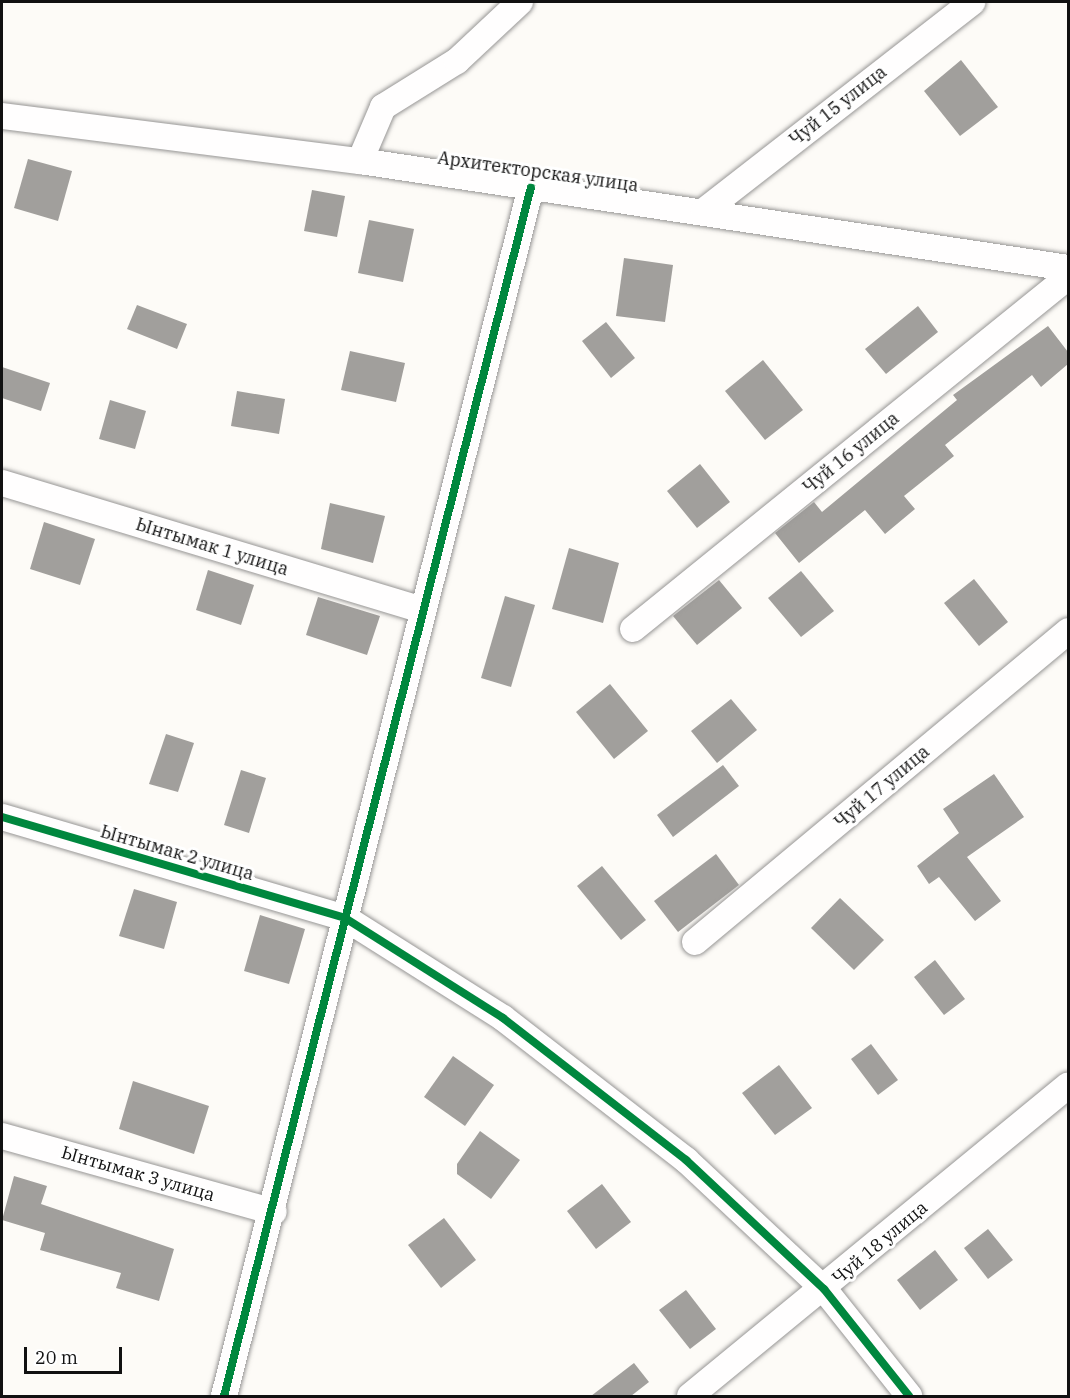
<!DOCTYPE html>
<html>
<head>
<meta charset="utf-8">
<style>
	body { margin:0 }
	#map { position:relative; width:1070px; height:1398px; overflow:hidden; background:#fdfbf7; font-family:"IBM Plex Serif",serif }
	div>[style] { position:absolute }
	.building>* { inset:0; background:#a19f9c }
	.roads { filter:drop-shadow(0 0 2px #979695) drop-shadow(0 0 2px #979695) }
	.street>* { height:26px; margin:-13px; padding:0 13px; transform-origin:13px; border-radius:13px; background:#fffefe }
	.cycleway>* { height:8px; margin:-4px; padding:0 4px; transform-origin:4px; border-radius:4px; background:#00873e }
	span { translate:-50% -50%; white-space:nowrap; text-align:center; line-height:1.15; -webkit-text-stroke:6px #fff; paint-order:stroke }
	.street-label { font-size:18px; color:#111 }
	.frame { position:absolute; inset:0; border:3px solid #111; pointer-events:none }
	.scale { position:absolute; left:24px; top:1347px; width:98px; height:27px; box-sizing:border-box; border:3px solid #111; border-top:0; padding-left:8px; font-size:18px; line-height:21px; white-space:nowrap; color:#111; -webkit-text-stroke:4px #fff; paint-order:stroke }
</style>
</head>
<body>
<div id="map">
	<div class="building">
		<i style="clip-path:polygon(961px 60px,998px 107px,960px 136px,924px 91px)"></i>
		<i style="clip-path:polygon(28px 159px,72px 171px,58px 221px,14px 208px)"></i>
		<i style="clip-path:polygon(312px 190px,345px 196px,337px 237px,304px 231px)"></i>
		<i style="clip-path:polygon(369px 220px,414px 229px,403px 282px,358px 273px)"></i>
		<i style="clip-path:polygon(624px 258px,673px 265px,665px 322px,616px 316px)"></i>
		<i style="clip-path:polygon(137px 305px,187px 324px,177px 349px,127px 329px)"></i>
		<i style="clip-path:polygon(918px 306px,938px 332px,886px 374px,865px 349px)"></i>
		<i style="clip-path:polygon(606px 322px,635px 358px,611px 378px,582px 341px)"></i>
		<i style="clip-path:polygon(1048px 326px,1068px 352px,1068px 364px,1041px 387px,1032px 375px,945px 445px,954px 456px,904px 496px,915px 509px,885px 534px,865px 510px,799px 563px,775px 533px,814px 502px,822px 512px,957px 400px,953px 395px)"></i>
		<i style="clip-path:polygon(350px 351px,405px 363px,396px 402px,341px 390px)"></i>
		<i style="clip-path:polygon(763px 360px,803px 410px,765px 440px,725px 391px)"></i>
		<i style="clip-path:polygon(2px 367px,50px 383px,41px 411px,2px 398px)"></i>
		<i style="clip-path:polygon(237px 391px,285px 399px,279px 434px,231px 426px)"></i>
		<i style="clip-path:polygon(110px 400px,146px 411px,135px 449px,99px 439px)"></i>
		<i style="clip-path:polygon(700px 464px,730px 502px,697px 528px,667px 491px)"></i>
		<i style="clip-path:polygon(330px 503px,385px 516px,373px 563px,321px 549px)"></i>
		<i style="clip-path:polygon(44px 522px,95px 539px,80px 585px,30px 569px)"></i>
		<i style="clip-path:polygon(569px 548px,619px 563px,603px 623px,552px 609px)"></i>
		<i style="clip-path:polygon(208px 570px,254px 585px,241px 625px,196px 610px)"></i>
		<i style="clip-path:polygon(801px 571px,834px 611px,801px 637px,768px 598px)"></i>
		<i style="clip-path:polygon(974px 579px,1008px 622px,979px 646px,944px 603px)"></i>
		<i style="clip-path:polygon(719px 580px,742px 608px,697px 645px,673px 616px)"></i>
		<i style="clip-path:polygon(505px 596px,535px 605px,511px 687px,481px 678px)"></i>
		<i style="clip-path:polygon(318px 597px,380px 616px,367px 655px,306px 635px)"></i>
		<i style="clip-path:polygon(610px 684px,648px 731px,614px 759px,576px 712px)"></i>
		<i style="clip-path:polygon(731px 699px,757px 730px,717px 763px,691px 731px)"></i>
		<i style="clip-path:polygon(166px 734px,194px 743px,178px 792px,149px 784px)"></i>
		<i style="clip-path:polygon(723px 765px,739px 786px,673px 837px,657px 815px)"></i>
		<i style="clip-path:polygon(241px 770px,266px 778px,249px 833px,224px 825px)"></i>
		<i style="clip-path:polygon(994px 774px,1024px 817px,967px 857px,1001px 901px,975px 921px,939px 877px,929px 884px,917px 866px,959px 833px,943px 809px)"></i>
		<i style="clip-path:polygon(716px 854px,739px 885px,678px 932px,654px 901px)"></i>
		<i style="clip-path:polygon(602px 866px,646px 920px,621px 940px,577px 886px)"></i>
		<i style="clip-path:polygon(134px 889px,177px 902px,164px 949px,119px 936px)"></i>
		<i style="clip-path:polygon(840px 898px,884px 940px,854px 970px,811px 928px)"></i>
		<i style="clip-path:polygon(260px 915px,305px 929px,289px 984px,244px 971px)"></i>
		<i style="clip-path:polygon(935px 960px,965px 999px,944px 1015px,914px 977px)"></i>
		<i style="clip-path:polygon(871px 1044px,898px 1080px,878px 1095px,851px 1059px)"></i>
		<i style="clip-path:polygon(453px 1056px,494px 1085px,465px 1126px,424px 1097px)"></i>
		<i style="clip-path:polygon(779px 1065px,812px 1108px,775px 1135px,742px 1093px)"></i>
		<i style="clip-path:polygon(133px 1081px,209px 1106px,194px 1154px,119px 1129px)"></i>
		<i style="clip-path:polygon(480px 1131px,520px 1160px,491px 1199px,457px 1174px,457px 1164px)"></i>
		<i style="clip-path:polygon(14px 1176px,47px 1186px,41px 1204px,174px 1249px,159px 1301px,116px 1288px,121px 1273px,40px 1250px,45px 1233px,2px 1220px)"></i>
		<i style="clip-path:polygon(602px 1184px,631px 1222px,596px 1249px,567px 1211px)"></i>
		<i style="clip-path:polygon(444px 1218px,476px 1260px,441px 1288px,408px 1245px)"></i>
		<i style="clip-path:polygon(988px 1229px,1013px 1260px,988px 1279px,964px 1248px)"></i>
		<i style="clip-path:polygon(935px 1250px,958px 1280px,920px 1310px,897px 1280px)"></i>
		<i style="clip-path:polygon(686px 1290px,716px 1329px,690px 1349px,659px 1310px)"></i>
		<i style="clip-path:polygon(634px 1363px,649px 1382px,631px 1396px,591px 1396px)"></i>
	</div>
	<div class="roads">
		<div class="street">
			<i style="left:2px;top:116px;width:361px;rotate:7.2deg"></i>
			<i style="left:360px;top:161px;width:716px;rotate:8.59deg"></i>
			<i style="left:360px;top:161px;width:59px;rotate:-66.9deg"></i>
			<i style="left:383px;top:107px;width:87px;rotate:-31.9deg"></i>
			<i style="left:457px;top:61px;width:86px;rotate:-43.1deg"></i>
			<i style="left:704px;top:211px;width:340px;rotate:-37.9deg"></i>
			<i style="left:2px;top:483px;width:440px;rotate:16.8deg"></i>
			<i style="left:633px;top:629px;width:560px;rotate:-38.98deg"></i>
			<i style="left:2px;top:817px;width:358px;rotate:16.4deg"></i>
			<i style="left:345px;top:918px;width:187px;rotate:32.3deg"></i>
			<i style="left:503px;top:1018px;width:232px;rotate:37.8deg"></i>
			<i style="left:686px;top:1160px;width:189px;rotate:43.1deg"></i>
			<i style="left:824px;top:1289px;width:137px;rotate:51.5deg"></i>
			<i style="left:695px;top:942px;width:486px;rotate:-39.8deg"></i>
			<i style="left:2px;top:1136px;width:282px;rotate:15.6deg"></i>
			<i style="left:224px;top:1396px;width:1247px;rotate:-75.75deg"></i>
			<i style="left:690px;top:1396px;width:489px;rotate:-39.4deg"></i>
		</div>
	</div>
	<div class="cycleway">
		<i style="left:2px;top:817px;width:358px;rotate:16.4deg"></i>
		<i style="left:345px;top:918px;width:187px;rotate:32.3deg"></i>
		<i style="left:503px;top:1018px;width:232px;rotate:37.8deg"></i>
		<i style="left:686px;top:1160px;width:189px;rotate:43.1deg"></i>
		<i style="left:824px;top:1289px;width:137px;rotate:51.5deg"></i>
		<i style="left:224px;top:1396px;width:1247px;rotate:-75.75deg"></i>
	</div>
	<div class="street-label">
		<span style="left:838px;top:106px;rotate:-38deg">Чуй 15 улица</span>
		<span style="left:538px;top:172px;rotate:8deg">Архитекторская улица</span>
		<span style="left:851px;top:453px;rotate:-39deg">Чуй 16 улица</span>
		<span style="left:212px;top:547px;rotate:17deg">Ынтымак 1 улица</span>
		<span style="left:882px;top:787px;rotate:-40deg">Чуй 17 улица</span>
		<span style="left:177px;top:853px;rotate:16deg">Ынтымак 2 улица</span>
		<span style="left:138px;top:1174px;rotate:16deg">Ынтымак 3 улица</span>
		<span style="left:880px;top:1243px;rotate:-40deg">Чуй 18 улица</span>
	</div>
	<div class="frame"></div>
	<div class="scale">20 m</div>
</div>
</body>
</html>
